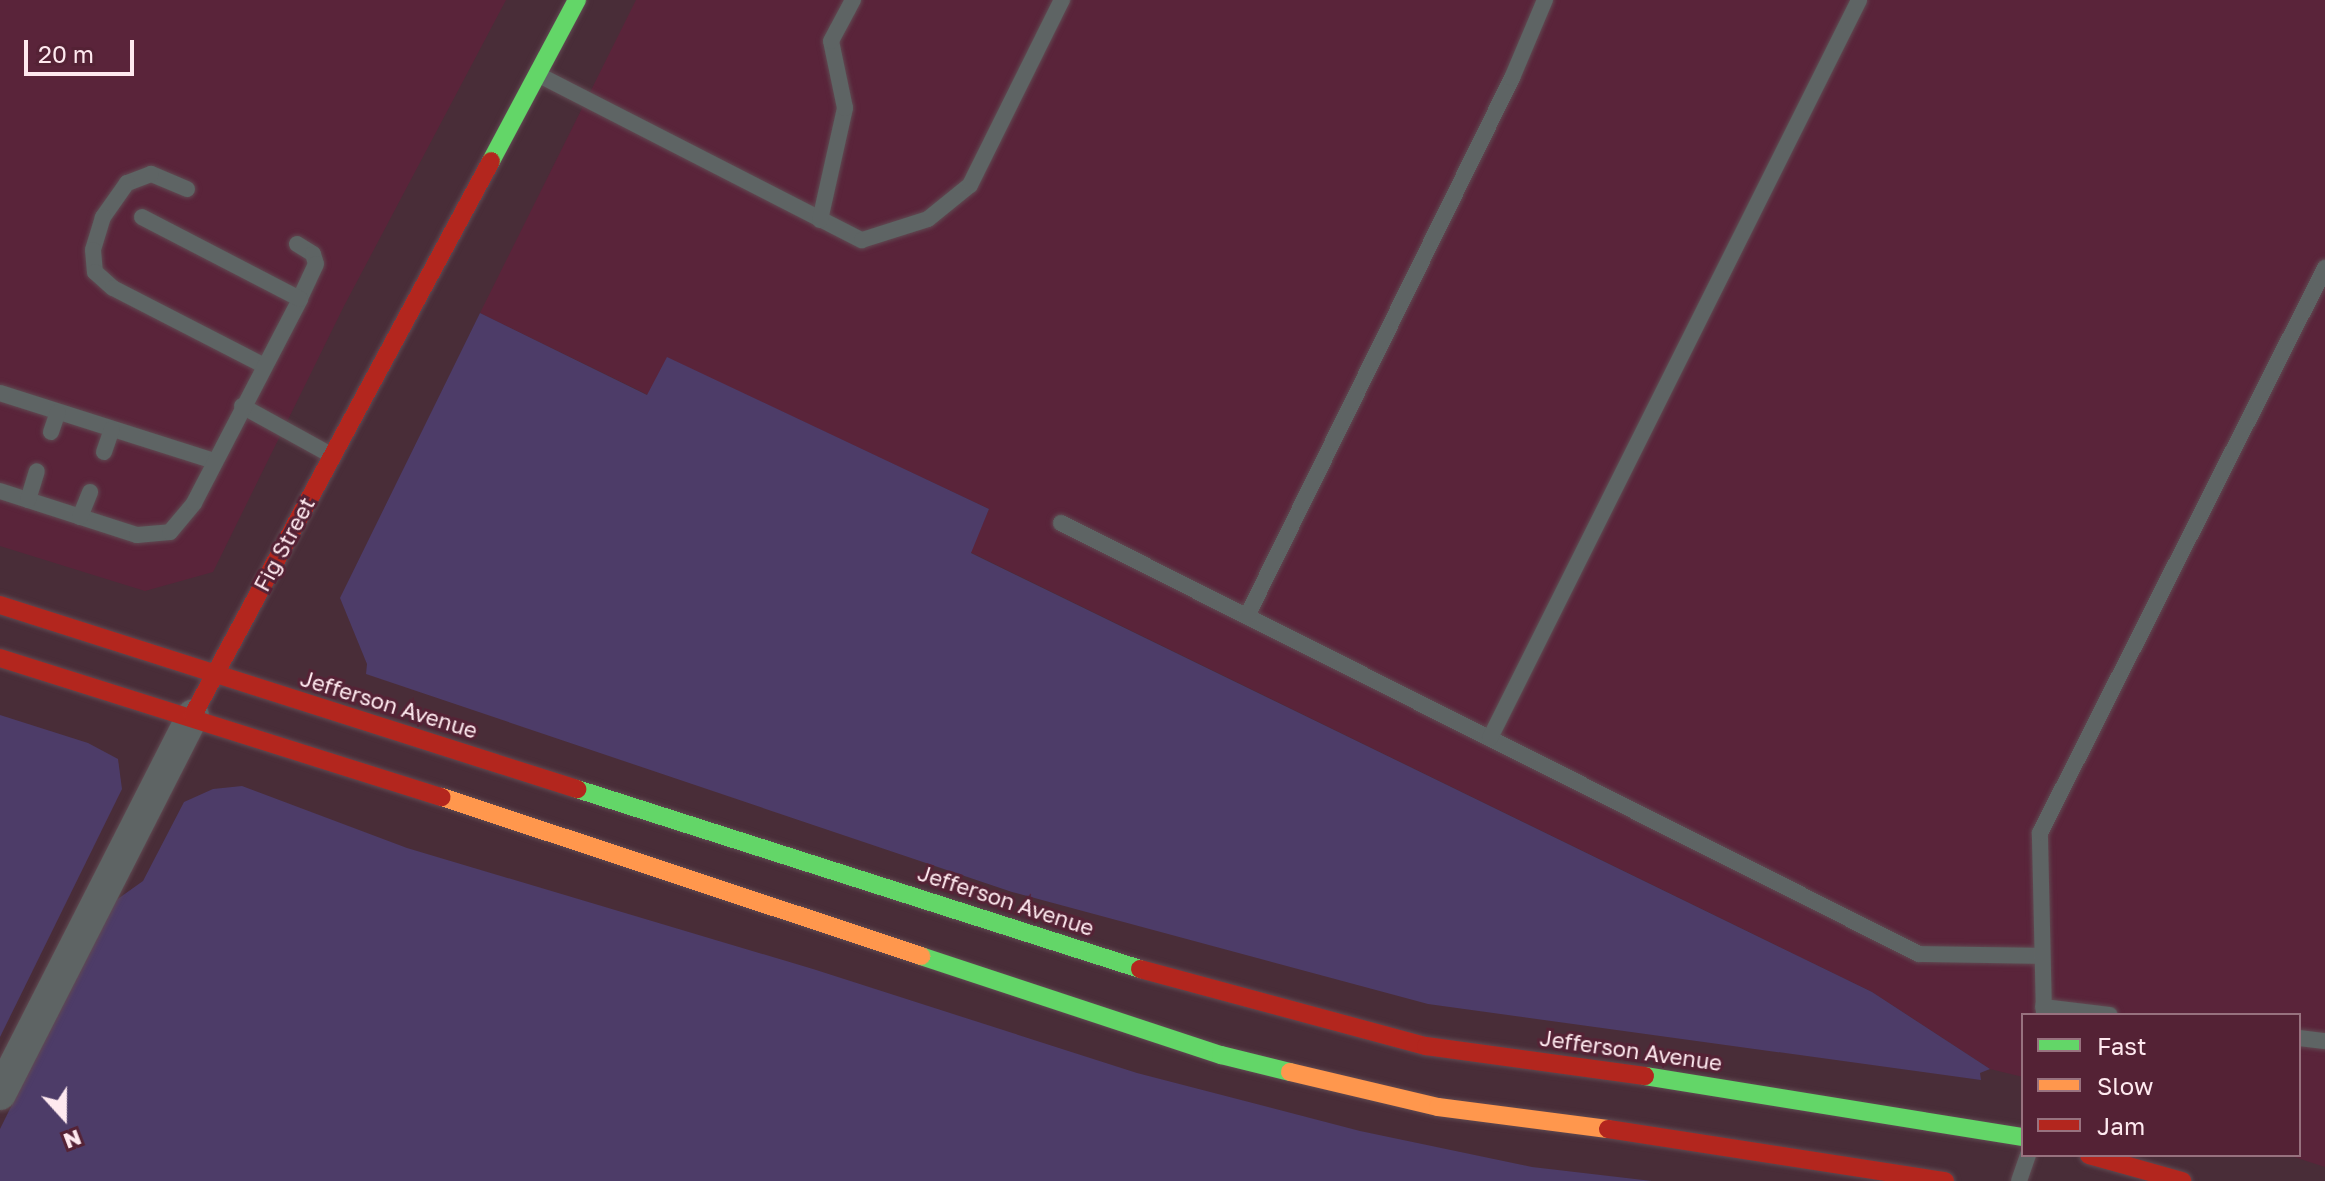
<!DOCTYPE html>
<html>
<head>
<meta charset="utf-8">
<style>
	body { margin:0 }
	#map { position:relative; width:2325px; height:1181px; overflow:hidden; background:#492d38; font-family:"Golos Text",sans-serif }
	div>[style] { position:absolute }
	.built>* { inset:0; background:#5a243a }
	.green>* { inset:0; background:#4d3c68 }
	.roads { filter:drop-shadow(0 0 2px #604a52) drop-shadow(0 0 2px #604a52) }
	.lane>* { height:16px; margin:-8px; padding:0 8px; transform-origin:8px; border-radius:8px; background:#5e6464 }
	.street>* { height:32px; margin:-16px; padding:0 16px; transform-origin:16px; border-radius:16px; background:#5e6464 }
	.fast>* { height:18px; margin:-9px; padding:0 9px; transform-origin:9px; border-radius:9px; background:#63d668 }
	.slow>* { height:18px; margin:-9px; padding:0 9px; transform-origin:9px; border-radius:9px; background:#ff974d }
	.jam>* { height:18px; margin:-9px; padding:0 9px; transform-origin:9px; border-radius:9px; background:#b3261e }
	span { translate:-50% -50%; white-space:nowrap; text-align:center; line-height:1.15; -webkit-text-stroke:6px #542235; paint-order:stroke }
	.street-label { font-size:22px; color:#fee9ef }
	.legend { position:absolute; left:2021px; top:1013px; width:280px; height:144px; box-sizing:border-box; background:#542235; border:2px solid #98727f; margin:0; padding:10px 14px; list-style:none; font-size:24px; color:#fee9ef }
	.legend li { display:flex; align-items:center; gap:16px; height:40px }
	.legend b { width:40px; border:2px solid #98727f }
	.north { position:absolute; left:24px; top:1077px; width:80px; height:80px; -webkit-text-stroke:6px #542235; paint-order:stroke; rotate:159deg; font-size:22px; font-weight:700; line-height:32px; text-align:center; color:#fee9ef }
	.north::after { content:''; display:block; margin:auto; width:28px; height:36px; background:#fee9ef; clip-path:polygon(50% 0,100% 100%,50% 72%,0 100%) }
	.scale { position:absolute; left:24px; top:40px; width:110px; height:36px; box-sizing:border-box; border:4px solid #fee9ef; border-top:0; padding-left:10px; font-size:24px; line-height:28px; white-space:nowrap; color:#fee9ef; -webkit-text-stroke:6px #542235; paint-order:stroke }
</style>
</head>
<body>
<div id="map">
	<div class="built">
		<i style="clip-path:polygon(0 0,506px 0,344px 306px,213px 572px,145px 591px,0 546px)"></i>
		<i style="clip-path:polygon(636px 0,2325px 0,2325px 1167px,2288px 1155px,2299px 1155px,2299px 1015px,2023px 1015px,2023px 1077px,1990px 1069px,1872px 992px,970px 552px,989px 509px,668px 358px,648px 395px,480px 313px)"></i>
	</div>
	<div class="green">
		<i style="clip-path:polygon(480px 313px,647px 395px,667px 357px,989px 509px,971px 553px,1872px 992px,1990px 1069px,1980px 1073px,1981px 1080px,1428px 1004px,1012px 892px,366px 674px,367px 664px,340px 598px)"></i>
		<i style="clip-path:polygon(0 715px,88px 743px,118px 759px,122px 789px,0 1037px)"></i>
		<i style="clip-path:polygon(242px 786px,407px 848px,813px 969px,1137px 1073px,1360px 1131px,1532px 1167px,1652px 1181px,0 1181px,0 1129px,112px 903px,143px 881px,184px 802px,213px 789px)"></i>
	</div>
	<div class="roads">
		<div class="lane">
			<i style="left:537px;top:74px;width:365px;rotate:27.1deg"></i>
			<i style="left:862px;top:240px;width:69px;rotate:-17.7deg"></i>
			<i style="left:928px;top:219px;width:54px;rotate:-39deg"></i>
			<i style="left:970px;top:185px;width:207px;rotate:-63.6deg"></i>
			<i style="left:187px;top:189px;width:39px;rotate:-157deg"></i>
			<i style="left:151px;top:174px;width:26px;rotate:159deg"></i>
			<i style="left:127px;top:183px;width:42px;rotate:125.2deg"></i>
			<i style="left:103px;top:217px;width:34px;rotate:107deg"></i>
			<i style="left:93px;top:250px;width:22px;rotate:85deg"></i>
			<i style="left:95px;top:272px;width:24px;rotate:42deg"></i>
			<i style="left:113px;top:288px;width:169px;rotate:27.2deg"></i>
			<i style="left:820px;top:220px;width:115px;rotate:-77.4deg"></i>
			<i style="left:845px;top:108px;width:68px;rotate:-101.8deg"></i>
			<i style="left:831px;top:41px;width:47px;rotate:-61.8deg"></i>
			<i style="left:297px;top:244px;width:19px;rotate:32deg"></i>
			<i style="left:313px;top:254px;width:10px;rotate:73deg"></i>
			<i style="left:316px;top:264px;width:38px;rotate:115deg"></i>
			<i style="left:0;top:393px;width:225px;rotate:17.6deg"></i>
			<i style="left:242px;top:406px;width:99px;rotate:28.9deg"></i>
			<i style="left:51px;top:432px;width:21px;rotate:-71deg"></i>
			<i style="left:104px;top:452px;width:24px;rotate:-71deg"></i>
			<i style="left:0;top:491px;width:144px;rotate:17.8deg"></i>
			<i style="left:137px;top:535px;width:33px;rotate:-5deg"></i>
			<i style="left:170px;top:532px;width:38px;rotate:-50deg"></i>
			<i style="left:194px;top:503px;width:230px;rotate:-62.5deg"></i>
			<i style="left:300px;top:299px;width:178px;rotate:-152.6deg"></i>
			<i style="left:28px;top:500px;width:30px;rotate:-73deg"></i>
			<i style="left:80px;top:517px;width:27px;rotate:-68deg"></i>
			<i style="left:1061px;top:523px;width:960px;rotate:26.67deg"></i>
			<i style="left:1919px;top:954px;width:123px;rotate:0.9deg"></i>
			<i style="left:1247px;top:616px;width:600px;rotate:-63.78deg"></i>
			<i style="left:1512px;top:78px;width:85px;rotate:-67.1deg"></i>
			<i style="left:1490px;top:738px;width:825px;rotate:-63.43deg"></i>
			<i style="left:2043px;top:1007px;width:67px;rotate:6.8deg"></i>
			<i style="left:2044px;top:1015px;width:182px;rotate:-91.3deg"></i>
			<i style="left:2040px;top:833px;width:633px;rotate:-63.23deg"></i>
			<i style="left:2299px;top:1038px;width:26px;rotate:7deg"></i>
			<i style="left:2019px;top:1181px;width:28px;rotate:-71deg"></i>
		</div>
		<div class="street">
			<i style="left:0;top:1094px;width:425px;rotate:-63deg"></i>
		</div>
		<div class="fast">
			<i style="left:491px;top:161px;width:183px;rotate:-61.9deg"></i>
			<i style="left:577px;top:789px;width:591px;rotate:17.73deg"></i>
			<i style="left:921px;top:956px;width:316px;rotate:18.3deg"></i>
			<i style="left:1221px;top:1055px;width:71px;rotate:13.8deg"></i>
			<i style="left:1645px;top:1076px;width:383px;rotate:9.2deg"></i>
		</div>
		<div class="slow">
			<i style="left:442px;top:797px;width:505px;rotate:18.36deg"></i>
			<i style="left:1290px;top:1072px;width:152px;rotate:13.3deg"></i>
			<i style="left:1438px;top:1107px;width:171px;rotate:7.4deg"></i>
		</div>
		<div class="jam">
			<i style="left:0;top:605px;width:606px;rotate:17.69deg"></i>
			<i style="left:0;top:658px;width:463px;rotate:17.5deg"></i>
			<i style="left:193px;top:715px;width:629px;rotate:-61.72deg"></i>
			<i style="left:1140px;top:969px;width:296px;rotate:15.1deg"></i>
			<i style="left:1426px;top:1046px;width:221px;rotate:7.8deg"></i>
			<i style="left:1608px;top:1129px;width:341px;rotate:8.8deg"></i>
			<i style="left:2089px;top:1155px;width:97px;rotate:15.6deg"></i>
		</div>
	</div>
	<div class="street-label">
		<span style="left:284px;top:544px;rotate:-62deg">Fig Street</span>
		<span style="left:389px;top:704px;rotate:17deg">Jefferson Avenue</span>
		<span style="left:1006px;top:900px;rotate:18deg">Jefferson Avenue</span>
		<span style="left:1631px;top:1050px;rotate:8deg">Jefferson Avenue</span>
	</div>
	<ul class="legend">
	<li><b style="height:10px;background:#63d668"></b>Fast</li>
	<li><b style="height:10px;background:#ff974d"></b>Slow</li>
	<li><b style="height:10px;background:#b3261e"></b>Jam</li>
	</ul>
	<div class="north">N</div>
	<div class="scale">20 m</div>
</div>
</body>
</html>
